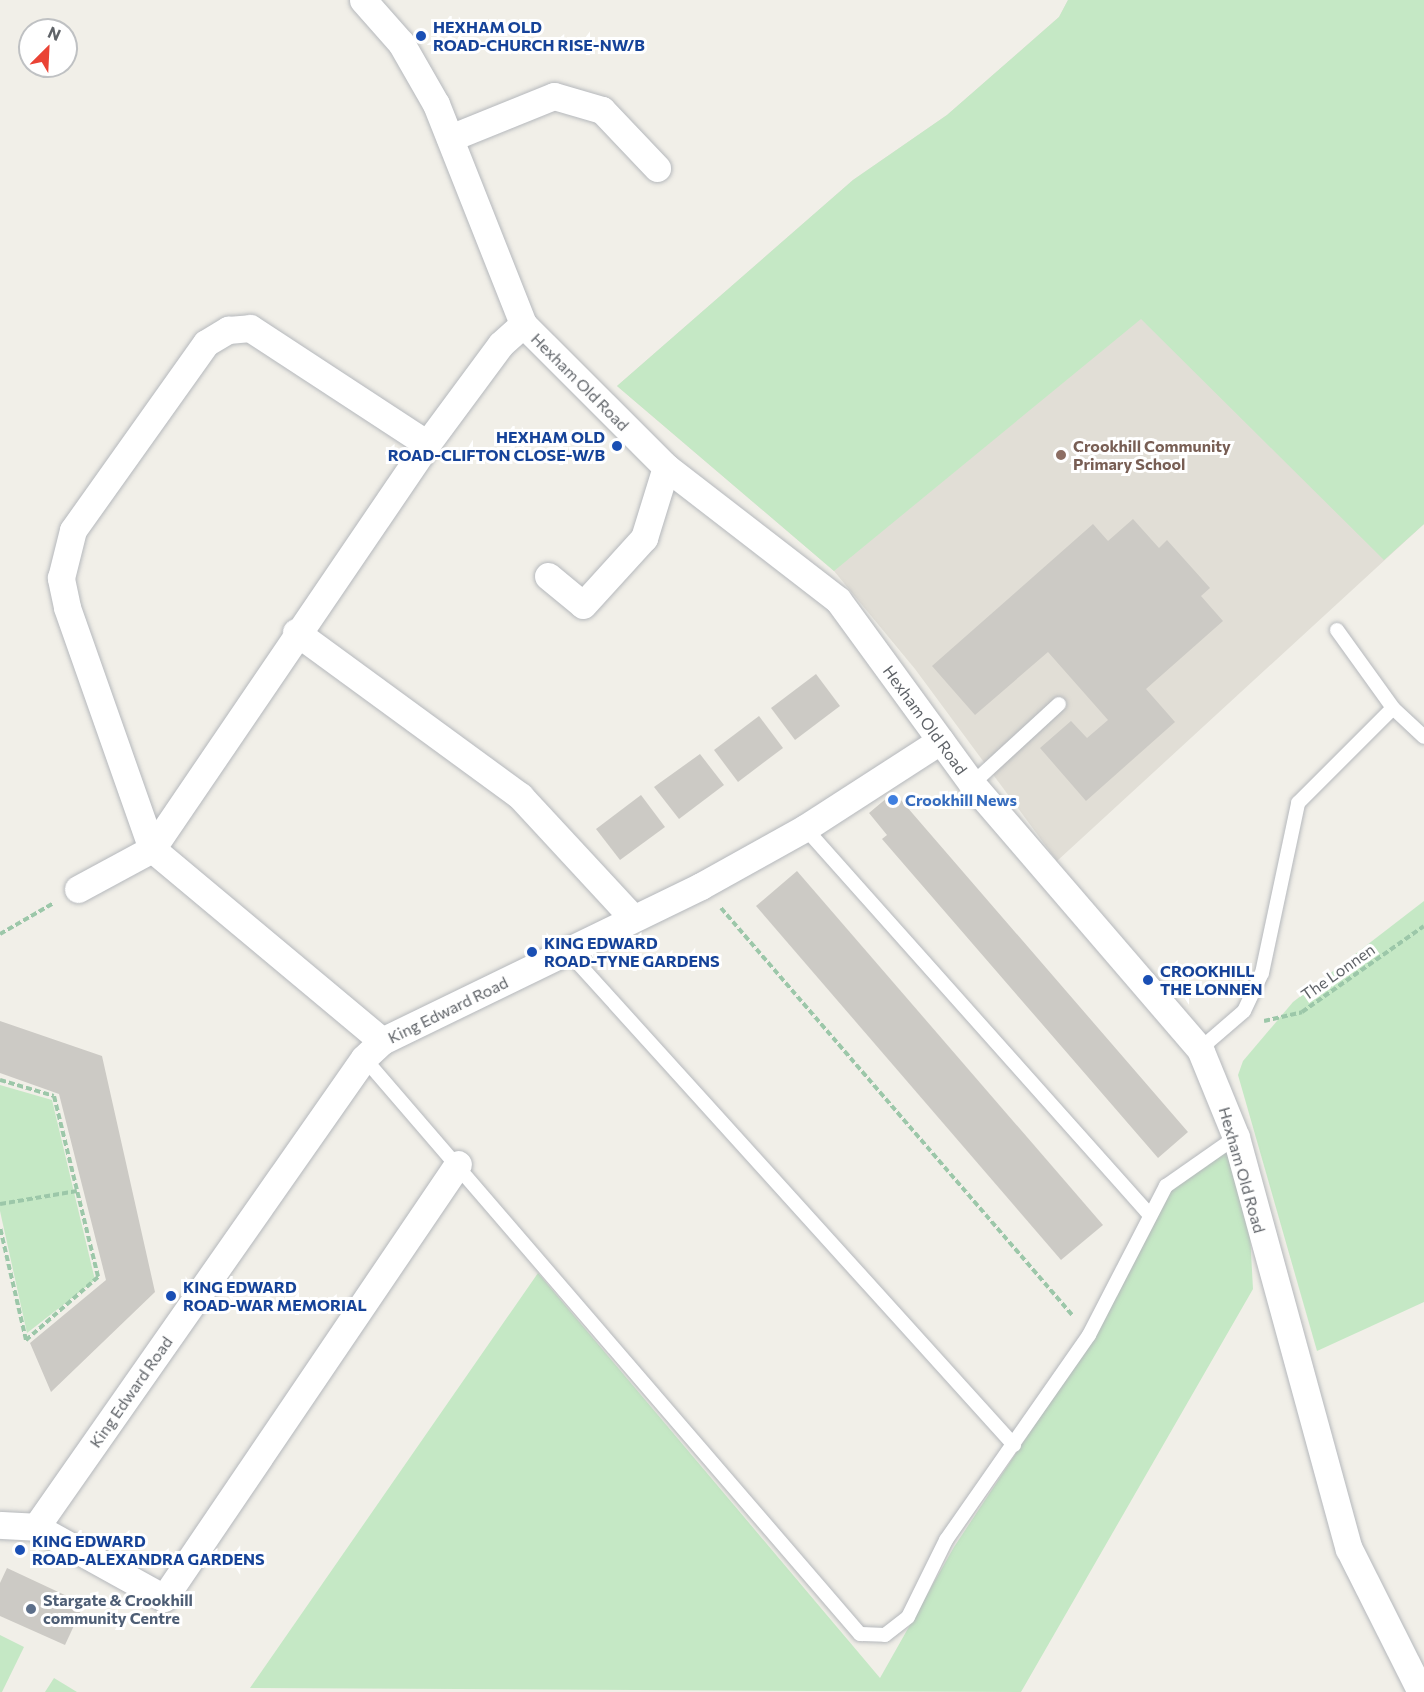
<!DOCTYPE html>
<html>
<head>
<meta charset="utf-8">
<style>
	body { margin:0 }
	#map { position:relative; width:1424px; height:1692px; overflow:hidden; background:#f1efe8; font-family:Commissioner,sans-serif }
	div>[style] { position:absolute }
	.education>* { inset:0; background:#e1ded6 }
	.green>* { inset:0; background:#c5e8c5 }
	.building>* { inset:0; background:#cccac5 }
	.path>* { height:4px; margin-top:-2px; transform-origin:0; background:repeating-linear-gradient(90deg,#9cc7a9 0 6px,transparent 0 9px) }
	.roads { filter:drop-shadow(0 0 2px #b5b8bc) drop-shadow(0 0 2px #b5b8bc) }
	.lane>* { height:14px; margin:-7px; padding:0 7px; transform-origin:7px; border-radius:7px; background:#fff }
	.street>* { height:27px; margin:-13.5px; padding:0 13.5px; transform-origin:13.5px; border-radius:13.5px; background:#fff }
	.dots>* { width:16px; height:16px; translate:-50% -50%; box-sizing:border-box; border:3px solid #fff; border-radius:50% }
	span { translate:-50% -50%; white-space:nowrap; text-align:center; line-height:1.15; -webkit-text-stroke:6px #fff; paint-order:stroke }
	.transit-label { font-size:16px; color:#164399; font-weight:700 }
	.left { translate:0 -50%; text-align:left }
	.right { translate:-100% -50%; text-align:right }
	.street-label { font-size:16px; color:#5f6368 }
	.education-label { font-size:16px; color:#785e54; font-weight:700 }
	.shop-label { font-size:16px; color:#366cbe; font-weight:700 }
	.service-label { font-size:16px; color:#4e5e75; font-weight:700 }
	.north { position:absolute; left:18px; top:18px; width:60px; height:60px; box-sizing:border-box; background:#fff; border:2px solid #bfc1c3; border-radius:50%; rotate:24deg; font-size:16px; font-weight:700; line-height:24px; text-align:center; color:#5f6368 }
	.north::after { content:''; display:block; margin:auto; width:21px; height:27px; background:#ea4335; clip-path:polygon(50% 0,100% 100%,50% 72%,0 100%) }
</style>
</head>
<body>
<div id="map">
	<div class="education">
		<i style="clip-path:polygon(1068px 0,1424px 0,1424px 524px,1057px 861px,915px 669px,834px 571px,617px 386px,853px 180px,947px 115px,1059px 17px)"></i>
	</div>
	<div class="green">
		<i style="clip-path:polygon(1068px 0,1424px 0,1424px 524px,1384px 560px,1141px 319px,834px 571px,617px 386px,853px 180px,947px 115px,1059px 17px)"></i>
		<i style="clip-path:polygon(1424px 901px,1424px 1302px,1317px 1351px,1238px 1075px,1243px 1061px,1293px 1002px)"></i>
		<i style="clip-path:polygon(0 1085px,52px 1100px,95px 1280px,27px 1333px,0 1211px)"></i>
		<i style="clip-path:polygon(1232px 1145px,1249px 1215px,1253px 1289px,1021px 1692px,250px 1688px,538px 1273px,880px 1678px,954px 1547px,1093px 1337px,1171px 1189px)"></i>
		<i style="clip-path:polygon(0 1635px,24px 1647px,2px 1692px,0 1692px)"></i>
		<i style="clip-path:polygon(54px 1678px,77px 1692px,45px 1692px)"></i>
	</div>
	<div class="building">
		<i style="clip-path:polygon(1133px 519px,1159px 548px,1167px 540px,1210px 588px,1201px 596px,1223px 621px,1146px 689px,1175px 722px,1086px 801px,1040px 748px,1071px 721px,1087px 738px,1108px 720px,1048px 652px,975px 715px,932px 666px,1093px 524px,1108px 541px)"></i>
		<i style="clip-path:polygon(816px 674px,840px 706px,795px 740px,771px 708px)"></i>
		<i style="clip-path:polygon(759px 716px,783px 748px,738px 782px,714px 750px)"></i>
		<i style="clip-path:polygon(700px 754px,724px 785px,679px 819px,654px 787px)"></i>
		<i style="clip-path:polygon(894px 792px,1188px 1132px,1158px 1158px,882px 839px,887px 835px,869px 813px)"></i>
		<i style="clip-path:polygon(641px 795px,665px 827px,620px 860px,596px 829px)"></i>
		<i style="clip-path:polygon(797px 871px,1103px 1225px,1061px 1260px,756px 906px)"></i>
		<i style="clip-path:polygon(0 1021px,102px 1056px,155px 1292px,51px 1392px,30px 1343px,106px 1280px,59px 1094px,0 1073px)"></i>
		<i style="clip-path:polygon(7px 1568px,84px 1604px,65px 1645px,0 1616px,0 1583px)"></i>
	</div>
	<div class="path">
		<i style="left:721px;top:908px;width:539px;rotate:49.21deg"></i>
		<i style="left:0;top:934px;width:62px;rotate:-29.9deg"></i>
		<i style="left:1264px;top:1021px;width:39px;rotate:-13deg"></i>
		<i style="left:1302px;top:1012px;width:149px;rotate:-35.2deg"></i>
		<i style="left:0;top:1080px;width:56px;rotate:16.5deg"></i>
		<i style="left:54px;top:1096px;width:186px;rotate:76.3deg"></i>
		<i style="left:98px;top:1277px;width:96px;rotate:138.8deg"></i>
		<i style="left:26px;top:1340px;width:116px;rotate:-103deg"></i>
		<i style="left:0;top:1204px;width:78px;rotate:-9.6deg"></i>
	</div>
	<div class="roads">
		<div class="lane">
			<i style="left:1337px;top:630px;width:96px;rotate:54.3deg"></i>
			<i style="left:972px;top:784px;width:118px;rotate:-42.6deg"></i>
			<i style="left:805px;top:828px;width:516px;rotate:48.3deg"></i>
			<i style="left:568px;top:952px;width:665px;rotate:47.87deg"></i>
			<i style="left:1200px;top:1049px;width:58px;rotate:-40.8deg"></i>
			<i style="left:1244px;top:1011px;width:42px;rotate:-64.7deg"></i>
			<i style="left:1262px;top:973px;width:174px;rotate:-78deg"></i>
			<i style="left:1298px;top:803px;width:134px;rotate:-45deg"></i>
			<i style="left:1393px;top:708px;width:42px;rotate:43.1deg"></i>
			<i style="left:364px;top:1058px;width:760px;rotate:49.27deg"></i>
			<i style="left:860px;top:1634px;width:25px;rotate:2deg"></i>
			<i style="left:885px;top:1635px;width:29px;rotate:-38deg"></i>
			<i style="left:908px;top:1617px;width:86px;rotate:-63.7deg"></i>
			<i style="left:946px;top:1540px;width:250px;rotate:-55.1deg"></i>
			<i style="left:1089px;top:1335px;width:168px;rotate:-62.7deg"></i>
			<i style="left:1166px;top:1186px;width:85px;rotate:-35deg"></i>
		</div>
		<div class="street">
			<i style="left:363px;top:0;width:57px;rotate:48.5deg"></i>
			<i style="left:401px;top:43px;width:70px;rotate:60.2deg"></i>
			<i style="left:436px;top:104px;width:237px;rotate:68.4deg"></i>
			<i style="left:523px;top:324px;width:202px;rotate:45deg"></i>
			<i style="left:666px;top:467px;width:217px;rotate:37.7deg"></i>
			<i style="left:838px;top:600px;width:228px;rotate:53.9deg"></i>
			<i style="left:972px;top:784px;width:350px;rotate:49.3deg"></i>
			<i style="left:1200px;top:1049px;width:95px;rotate:67.8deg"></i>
			<i style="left:1236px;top:1137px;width:427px;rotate:74.7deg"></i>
			<i style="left:1349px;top:1549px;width:160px;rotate:63.3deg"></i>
			<i style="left:450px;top:138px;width:112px;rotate:-22deg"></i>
			<i style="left:554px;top:96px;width:50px;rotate:16.3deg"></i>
			<i style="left:602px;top:110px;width:80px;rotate:46.5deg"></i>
			<i style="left:548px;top:576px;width:45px;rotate:39.6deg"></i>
			<i style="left:583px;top:605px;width:91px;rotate:-47.7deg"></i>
			<i style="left:644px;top:538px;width:74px;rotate:-72.8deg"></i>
			<i style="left:296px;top:632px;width:278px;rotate:36.2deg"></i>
			<i style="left:520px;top:796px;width:166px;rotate:47.2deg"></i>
			<i style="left:78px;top:889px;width:84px;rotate:-28.4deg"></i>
			<i style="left:152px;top:849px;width:490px;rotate:-55.8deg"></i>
			<i style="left:427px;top:444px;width:124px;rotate:-53.5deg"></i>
			<i style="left:501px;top:344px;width:30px;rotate:-42deg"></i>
			<i style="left:382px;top:1041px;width:300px;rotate:-140.1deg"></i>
			<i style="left:152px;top:849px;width:256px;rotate:-109.4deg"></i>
			<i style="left:67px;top:607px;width:30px;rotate:-102deg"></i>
			<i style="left:61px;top:578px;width:49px;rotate:-76deg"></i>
			<i style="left:73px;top:530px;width:229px;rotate:-54.6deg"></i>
			<i style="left:206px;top:343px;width:26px;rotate:-31deg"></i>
			<i style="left:228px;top:330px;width:22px;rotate:-5deg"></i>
			<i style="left:250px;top:328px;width:212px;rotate:33.2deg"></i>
			<i style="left:0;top:1525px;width:36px;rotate:3deg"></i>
			<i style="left:36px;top:1527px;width:572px;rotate:-55.03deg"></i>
			<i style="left:364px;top:1058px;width:25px;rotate:-43deg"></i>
			<i style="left:382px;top:1041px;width:355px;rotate:-25.9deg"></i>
			<i style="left:701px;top:886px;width:119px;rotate:-29.1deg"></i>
			<i style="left:805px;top:828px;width:161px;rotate:-32.8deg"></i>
			<i style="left:36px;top:1527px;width:146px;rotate:29deg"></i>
			<i style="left:164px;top:1598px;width:524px;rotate:-55.89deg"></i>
		</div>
	</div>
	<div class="dots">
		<i style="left:421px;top:36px;background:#1a4fb4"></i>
		<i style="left:617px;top:446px;background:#1a4fb4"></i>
		<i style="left:1061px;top:455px;background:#8d6e63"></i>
		<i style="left:893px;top:800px;background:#3f7fe0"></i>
		<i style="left:532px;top:952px;background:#1a4fb4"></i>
		<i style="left:1148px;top:980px;background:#1a4fb4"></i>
		<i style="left:171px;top:1296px;background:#1a4fb4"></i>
		<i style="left:20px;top:1550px;background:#1a4fb4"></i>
		<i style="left:31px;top:1609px;background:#5c6f8a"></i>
	</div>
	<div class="transit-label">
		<span class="left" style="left:433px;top:36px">HEXHAM OLD<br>ROAD-CHURCH RISE-NW/B</span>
		<span class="right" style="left:605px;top:446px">HEXHAM OLD<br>ROAD-CLIFTON CLOSE-W/B</span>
		<span class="left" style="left:544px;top:952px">KING EDWARD<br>ROAD-TYNE GARDENS</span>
		<span class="left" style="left:1160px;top:980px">CROOKHILL<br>THE LONNEN</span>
		<span class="left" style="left:183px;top:1296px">KING EDWARD<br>ROAD-WAR MEMORIAL</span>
		<span class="left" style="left:32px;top:1550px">KING EDWARD<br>ROAD-ALEXANDRA GARDENS</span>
	</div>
	<div class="street-label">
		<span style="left:580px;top:382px;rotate:45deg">Hexham Old Road</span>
		<span style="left:925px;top:720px;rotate:54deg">Hexham Old Road</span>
		<span style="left:1338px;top:972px;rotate:-35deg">The Lonnen</span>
		<span style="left:448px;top:1010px;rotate:-26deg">King Edward Road</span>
		<span style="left:1242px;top:1170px;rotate:74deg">Hexham Old Road</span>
		<span style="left:131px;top:1392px;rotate:-55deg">King Edward Road</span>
	</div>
	<div class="education-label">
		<span class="left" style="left:1073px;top:455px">Crookhill Community<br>Primary School</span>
	</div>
	<div class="shop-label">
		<span class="left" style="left:905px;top:800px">Crookhill News</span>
	</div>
	<div class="service-label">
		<span class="left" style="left:43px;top:1609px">Stargate &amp; Crookhill<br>community Centre</span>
	</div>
	<div class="north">N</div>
</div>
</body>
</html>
